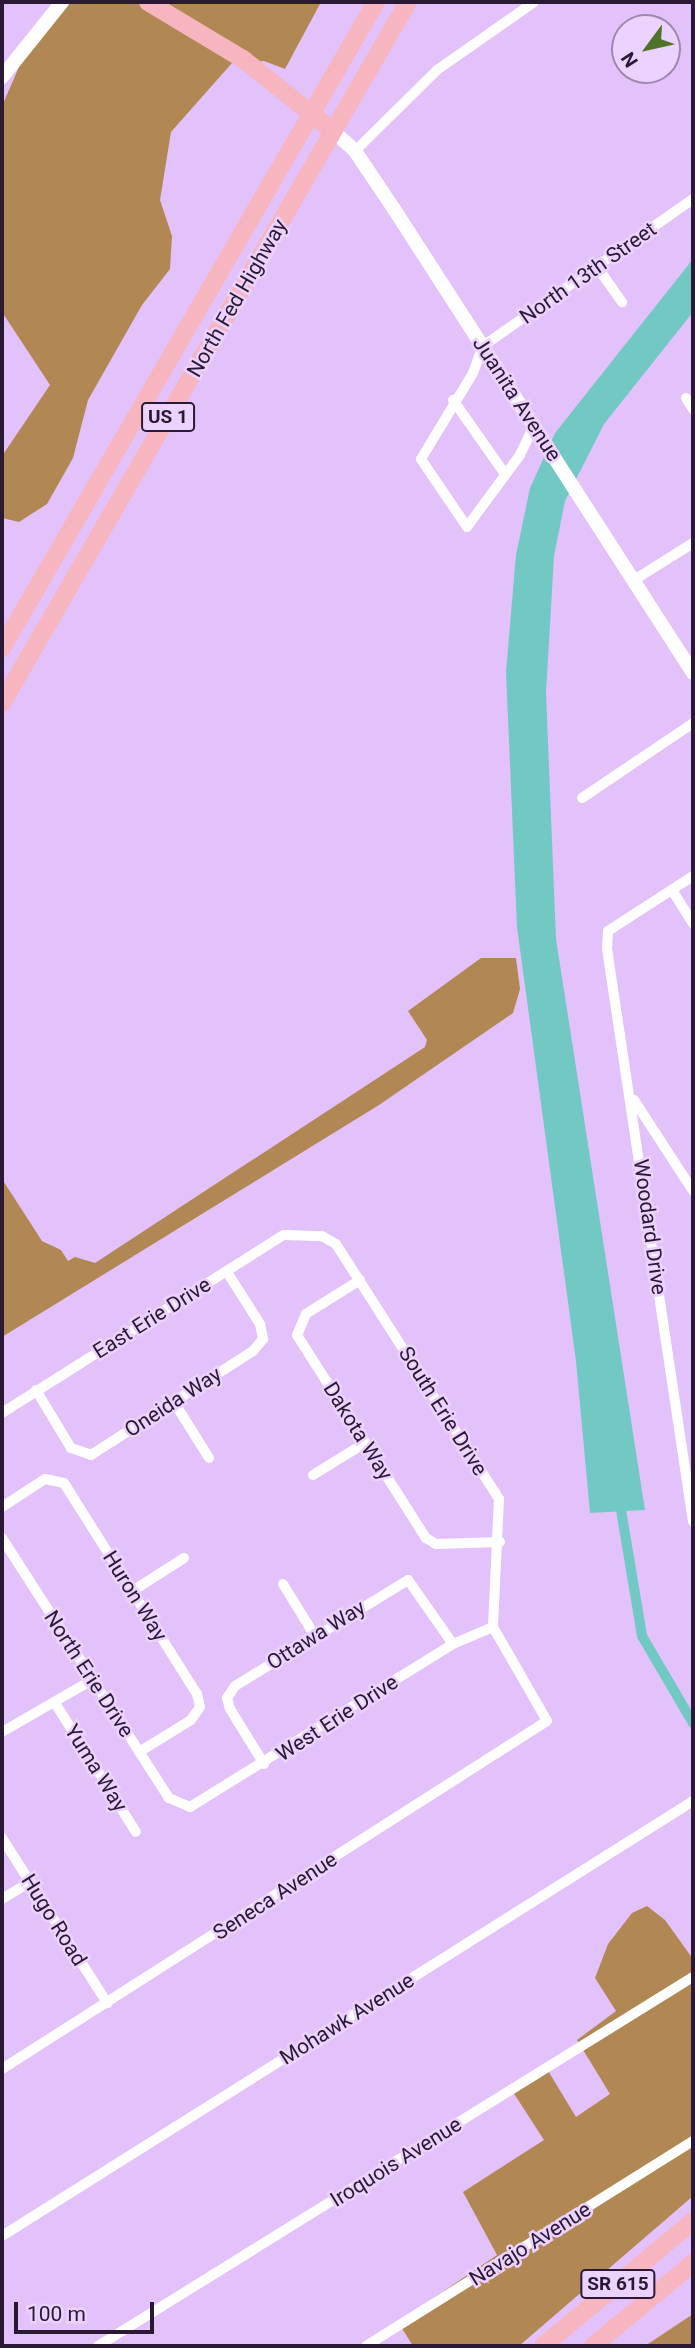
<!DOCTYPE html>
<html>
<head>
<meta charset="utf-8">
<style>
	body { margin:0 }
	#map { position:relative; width:695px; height:2348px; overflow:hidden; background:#e3c1fb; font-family:Roboto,sans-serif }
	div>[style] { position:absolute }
	.forest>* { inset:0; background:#b18854 }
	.water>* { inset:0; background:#72c9c4 }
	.canal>* { height:10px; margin:-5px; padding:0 5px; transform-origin:5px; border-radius:5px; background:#72c9c4 }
	.minor>* { height:10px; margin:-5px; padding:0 5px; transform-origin:5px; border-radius:5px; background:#fff }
	.tertiary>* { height:14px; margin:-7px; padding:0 7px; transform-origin:7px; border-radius:7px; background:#fff }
	.primary>* { height:18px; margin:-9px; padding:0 9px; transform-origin:9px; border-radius:9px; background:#f7b5bf }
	span { translate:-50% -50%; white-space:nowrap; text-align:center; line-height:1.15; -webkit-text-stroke:5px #ecd2fe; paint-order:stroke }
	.shield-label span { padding:2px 5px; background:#ecd2fe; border:2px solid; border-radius:5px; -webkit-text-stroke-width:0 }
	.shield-label { font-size:19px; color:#2a1934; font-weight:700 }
	.street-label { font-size:21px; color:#2a1934 }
	.frame { position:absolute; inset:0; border:4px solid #2a1934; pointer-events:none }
	.north { position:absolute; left:611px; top:14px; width:70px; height:70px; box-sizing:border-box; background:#ecd2fe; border:2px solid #9e88ad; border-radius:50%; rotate:237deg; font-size:19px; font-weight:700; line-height:28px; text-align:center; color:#2a1934 }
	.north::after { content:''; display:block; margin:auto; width:24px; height:32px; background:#4e722a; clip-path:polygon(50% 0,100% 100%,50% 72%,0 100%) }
	.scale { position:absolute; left:14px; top:2302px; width:140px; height:32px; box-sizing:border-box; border:4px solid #2a1934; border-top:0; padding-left:9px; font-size:21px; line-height:24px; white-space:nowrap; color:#2a1934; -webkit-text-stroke:5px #ecd2fe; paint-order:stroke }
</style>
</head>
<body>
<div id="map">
	<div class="forest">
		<i style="clip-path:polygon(58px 2px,321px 2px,285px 69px,264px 61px,232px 63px,171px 132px,160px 200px,172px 236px,170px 269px,142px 305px,88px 400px,73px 458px,47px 504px,19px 522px,2px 518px,2px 456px,50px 385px,2px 312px,2px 106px,29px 44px)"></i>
		<i style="clip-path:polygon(481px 958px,516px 958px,520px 989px,513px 1013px,379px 1105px,2px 1337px,2px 1179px,42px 1241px,61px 1250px,68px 1261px,75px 1257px,95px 1263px,425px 1047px,427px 1040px,408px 1011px)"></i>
		<i style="clip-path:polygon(647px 1906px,665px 1920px,693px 1959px,693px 2196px,519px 2346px,413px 2346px,398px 2322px,497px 2255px,463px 2192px,544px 2140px,511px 2089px,544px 2064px,576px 2117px,610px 2094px,577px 2040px,616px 2011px,595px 1978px,608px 1944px,632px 1913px)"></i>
		<i style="clip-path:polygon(693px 2314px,693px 2346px,645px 2346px)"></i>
	</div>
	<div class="water">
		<i style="clip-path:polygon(693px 259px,693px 312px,604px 424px,565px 501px,554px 556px,546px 693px,556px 939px,645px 1510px,590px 1513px,576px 1361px,517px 927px,506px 672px,516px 555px,530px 488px,555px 433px)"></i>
	</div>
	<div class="canal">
		<i style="left:619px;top:1498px;width:140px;rotate:80.5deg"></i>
		<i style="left:642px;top:1636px;width:101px;rotate:59.6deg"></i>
	</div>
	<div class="minor">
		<i style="left:355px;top:151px;width:115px;rotate:-44.6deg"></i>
		<i style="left:437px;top:70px;width:118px;rotate:-35deg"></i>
		<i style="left:598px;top:268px;width:42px;rotate:54.8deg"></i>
		<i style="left:686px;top:398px;width:13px;rotate:58deg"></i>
		<i style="left:453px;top:400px;width:90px;rotate:54.9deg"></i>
		<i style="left:534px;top:426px;width:32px;rotate:116deg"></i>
		<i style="left:520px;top:455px;width:89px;rotate:126.4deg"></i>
		<i style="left:467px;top:527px;width:82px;rotate:-124.1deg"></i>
		<i style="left:421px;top:459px;width:100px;rotate:-58.8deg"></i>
		<i style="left:473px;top:373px;width:29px;rotate:-70deg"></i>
		<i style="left:483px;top:346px;width:256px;rotate:-35deg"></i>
		<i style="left:634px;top:580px;width:70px;rotate:-32.1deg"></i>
		<i style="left:582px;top:798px;width:134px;rotate:-34deg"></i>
		<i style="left:693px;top:876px;width:101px;rotate:147.1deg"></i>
		<i style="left:608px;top:931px;width:18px;rotate:93deg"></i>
		<i style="left:607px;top:949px;width:579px;rotate:81.46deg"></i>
		<i style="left:672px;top:890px;width:40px;rotate:58deg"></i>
		<i style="left:634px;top:1100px;width:108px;rotate:57deg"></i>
		<i style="left:360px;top:1280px;width:64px;rotate:147.8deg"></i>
		<i style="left:306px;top:1314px;width:23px;rotate:113deg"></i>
		<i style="left:297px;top:1335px;width:241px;rotate:57.6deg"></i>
		<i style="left:426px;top:1538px;width:12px;rotate:31deg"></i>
		<i style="left:436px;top:1544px;width:64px;rotate:-1.8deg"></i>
		<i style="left:36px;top:1390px;width:68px;rotate:58.9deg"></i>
		<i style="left:71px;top:1448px;width:21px;rotate:19deg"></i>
		<i style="left:91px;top:1455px;width:193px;rotate:-32.7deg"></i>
		<i style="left:253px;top:1351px;width:16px;rotate:-50deg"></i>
		<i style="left:263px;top:1339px;width:15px;rotate:-101deg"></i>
		<i style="left:260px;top:1324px;width:62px;rotate:-122.4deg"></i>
		<i style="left:174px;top:1402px;width:66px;rotate:58deg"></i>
		<i style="left:2px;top:1413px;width:333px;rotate:-32.3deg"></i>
		<i style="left:284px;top:1235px;width:38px;rotate:2deg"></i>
		<i style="left:322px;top:1236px;width:16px;rotate:30deg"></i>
		<i style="left:336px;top:1244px;width:303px;rotate:57.4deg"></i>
		<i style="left:499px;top:1499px;width:128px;rotate:92.7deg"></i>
		<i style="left:493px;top:1627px;width:108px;rotate:60.1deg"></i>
		<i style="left:547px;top:1721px;width:647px;rotate:147.44deg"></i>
		<i style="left:313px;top:1475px;width:61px;rotate:-31.6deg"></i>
		<i style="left:2px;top:1507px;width:51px;rotate:-33.1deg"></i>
		<i style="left:45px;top:1479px;width:19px;rotate:12deg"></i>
		<i style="left:64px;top:1483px;width:249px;rotate:57.8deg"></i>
		<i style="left:197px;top:1694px;width:13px;rotate:77deg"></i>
		<i style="left:200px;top:1707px;width:16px;rotate:125deg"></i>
		<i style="left:191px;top:1720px;width:61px;rotate:148.4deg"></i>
		<i style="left:2px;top:1538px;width:309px;rotate:57.3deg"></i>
		<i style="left:169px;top:1798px;width:23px;rotate:23deg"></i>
		<i style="left:190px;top:1807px;width:309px;rotate:-31.8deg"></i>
		<i style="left:453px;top:1644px;width:43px;rotate:-23deg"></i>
		<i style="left:283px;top:1584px;width:61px;rotate:58.4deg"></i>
		<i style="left:131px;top:1592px;width:63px;rotate:-32.7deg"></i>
		<i style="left:55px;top:1703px;width:152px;rotate:57.9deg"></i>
		<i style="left:2px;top:1732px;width:104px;rotate:-30deg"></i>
		<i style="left:264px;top:1764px;width:65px;rotate:-121.7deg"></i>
		<i style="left:230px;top:1709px;width:11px;rotate:-105deg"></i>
		<i style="left:227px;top:1698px;width:14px;rotate:-56deg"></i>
		<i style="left:235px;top:1686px;width:203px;rotate:-31.5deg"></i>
		<i style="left:408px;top:1580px;width:78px;rotate:54.9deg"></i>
		<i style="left:2px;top:1838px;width:196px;rotate:57.5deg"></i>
		<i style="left:2px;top:1899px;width:33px;rotate:-31deg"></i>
		<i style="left:2px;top:2236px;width:817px;rotate:-32.19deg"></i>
		<i style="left:98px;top:2346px;width:700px;rotate:-31.81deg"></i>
		<i style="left:366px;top:2346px;width:386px;rotate:-32.1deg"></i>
	</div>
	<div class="tertiary">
		<i style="left:2px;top:77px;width:96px;rotate:-51.3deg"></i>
		<i style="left:333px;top:131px;width:30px;rotate:42deg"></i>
		<i style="left:355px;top:151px;width:70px;rotate:56.1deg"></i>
		<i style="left:394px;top:209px;width:552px;rotate:57.2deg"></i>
	</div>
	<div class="primary">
		<i style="left:148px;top:2px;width:111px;rotate:31deg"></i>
		<i style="left:243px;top:59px;width:115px;rotate:38.7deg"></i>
		<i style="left:2px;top:648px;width:746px;rotate:-59.93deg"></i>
		<i style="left:2px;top:703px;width:810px;rotate:-59.92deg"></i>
		<i style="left:543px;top:2346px;width:195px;rotate:-39.8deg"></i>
		<i style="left:593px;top:2346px;width:130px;rotate:-39.7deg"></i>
	</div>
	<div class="shield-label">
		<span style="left:168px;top:417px">US 1</span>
		<span style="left:618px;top:2284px">SR 615</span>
	</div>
	<div class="street-label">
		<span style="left:588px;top:273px;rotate:-35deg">North 13th Street</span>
		<span style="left:237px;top:298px;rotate:-60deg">North Fed Highway</span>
		<span style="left:517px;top:399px;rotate:57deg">Juanita Avenue</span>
		<span style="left:650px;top:1227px;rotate:82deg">Woodard Drive</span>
		<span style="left:152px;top:1318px;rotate:-32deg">East Erie Drive</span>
		<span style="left:173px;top:1402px;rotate:-33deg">Oneida Way</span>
		<span style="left:443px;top:1411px;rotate:58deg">South Erie Drive</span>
		<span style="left:358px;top:1431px;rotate:58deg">Dakota Way</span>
		<span style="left:135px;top:1596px;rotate:58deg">Huron Way</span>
		<span style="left:316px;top:1635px;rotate:-32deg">Ottawa Way</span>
		<span style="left:89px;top:1674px;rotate:57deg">North Erie Drive</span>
		<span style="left:337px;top:1718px;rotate:-33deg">West Erie Drive</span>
		<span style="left:96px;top:1768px;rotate:58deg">Yuma Way</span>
		<span style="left:275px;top:1896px;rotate:-33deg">Seneca Avenue</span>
		<span style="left:54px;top:1920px;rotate:58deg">Hugo Road</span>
		<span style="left:347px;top:2019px;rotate:-32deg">Mohawk Avenue</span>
		<span style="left:396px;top:2162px;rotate:-32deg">Iroquois Avenue</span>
		<span style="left:530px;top:2244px;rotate:-32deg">Navajo Avenue</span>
	</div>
	<div class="frame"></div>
	<div class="north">N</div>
	<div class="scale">100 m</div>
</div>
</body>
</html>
